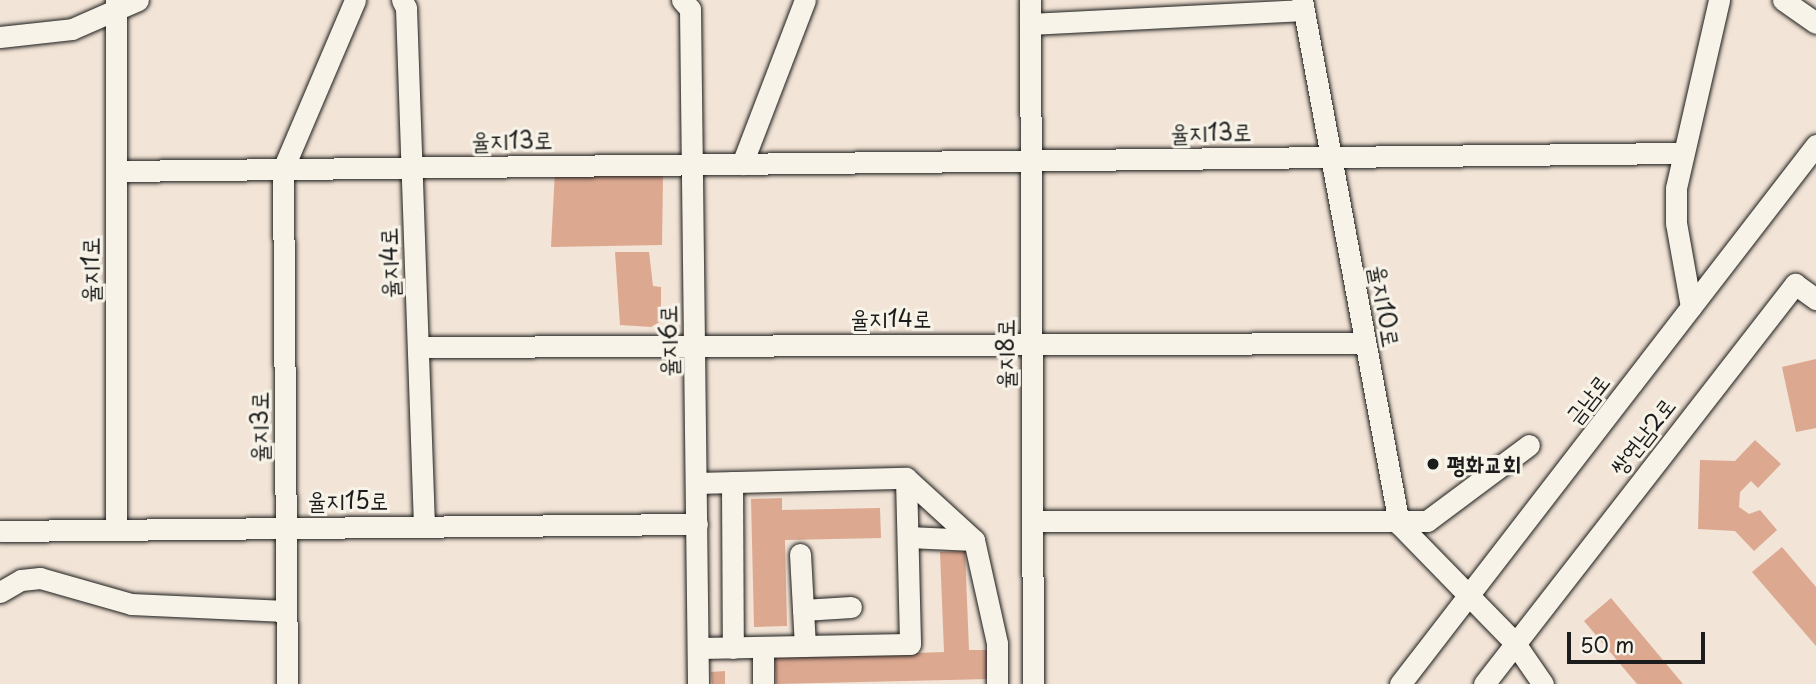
<!DOCTYPE html>
<html>
<head>
<meta charset="utf-8">
<style>
	body { margin:0 }
	#map { position:relative; width:1816px; height:684px; overflow:hidden; background:#f2e4d6; font-family:"Playpen Sans","Poor Story",sans-serif }
	div>[style] { position:absolute }
	.building>* { inset:0; background:#dca890 }
	.roads { filter:drop-shadow(0 0 2px #1c1c1c) drop-shadow(0 0 2px #1c1c1c) }
	.minor>* { height:21px; margin:-10.5px; padding:0 10.5px; transform-origin:10.5px; border-radius:10.5px; background:#f7f3e8 }
	.dots>* { width:19px; height:19px; translate:-50% -50%; box-sizing:border-box; border:4px solid #f7f3e8; border-radius:50% }
	span { translate:-50% -50%; white-space:nowrap; text-align:center; line-height:1.15; -webkit-text-stroke:6px #f7f3e8; paint-order:stroke }
	.street-label { font-size:23px; color:#1c1c1c }
	.poi-label { font-size:23px; color:#1c1c1c; font-weight:700 }
	.left { translate:0 -50%; text-align:left }
	.scale { position:absolute; left:1567px; top:632px; width:138px; height:32px; box-sizing:border-box; border:4px solid #1c1c1c; border-top:0; padding-left:9px; font-size:21px; line-height:24px; white-space:nowrap; color:#1c1c1c; -webkit-text-stroke:5px #f7f3e8; paint-order:stroke }
</style>
</head>
<body>
<div id="map">
	<div class="building">
		<i style="clip-path:polygon(654px 170px,663px 177px,662px 245px,551px 247px,555px 171px)"></i>
		<i style="clip-path:polygon(615px 252px,649px 252px,653px 286px,661px 287px,661px 321px,651px 327px,620px 325px)"></i>
		<i style="clip-path:polygon(1816px 359px,1816px 428px,1796px 432px,1782px 367px)"></i>
		<i style="clip-path:polygon(1755px 440px,1781px 464px,1758px 488px,1751px 481px,1740px 492px,1739px 507px,1749px 514px,1760px 510px,1777px 530px,1754px 551px,1735px 531px,1698px 529px,1700px 460px,1735px 461px)"></i>
		<i style="clip-path:polygon(782px 498px,782px 510px,880px 508px,881px 538px,785px 540px,787px 626px,754px 627px,751px 499px)"></i>
		<i style="clip-path:polygon(1782px 547px,1816px 587px,1816px 646px,1752px 572px)"></i>
		<i style="clip-path:polygon(965px 551px,969px 650px,989px 650px,990px 679px,776px 684px,775px 658px,944px 652px,940px 552px)"></i>
		<i style="clip-path:polygon(1611px 598px,1683px 684px,1637px 684px,1584px 621px)"></i>
		<i style="clip-path:polygon(725px 671px,725px 684px,712px 684px,711px 672px)"></i>
	</div>
	<div class="roads">
		<div class="minor">
			<i style="left:402px;top:0;width:9px;rotate:63deg"></i>
			<i style="left:406px;top:8px;width:518px;rotate:88.01deg"></i>
			<i style="left:682px;top:0;width:12px;rotate:48deg"></i>
			<i style="left:690px;top:9px;width:675px;rotate:89.32deg"></i>
			<i style="left:1030px;top:0;width:684px;rotate:89.75deg"></i>
			<i style="left:1302px;top:0;width:533px;rotate:79.51deg"></i>
			<i style="left:1399px;top:524px;width:165px;rotate:45.7deg"></i>
			<i style="left:1514px;top:642px;width:51px;rotate:55.4deg"></i>
			<i style="left:1783px;top:0;width:40px;rotate:34.9deg"></i>
			<i style="left:1030px;top:24px;width:274px;rotate:-2.9deg"></i>
			<i style="left:0;top:37px;width:72px;rotate:-6.3deg"></i>
			<i style="left:72px;top:29px;width:72px;rotate:-23.7deg"></i>
			<i style="left:742px;top:164px;width:176px;rotate:-69deg"></i>
			<i style="left:117px;top:171px;width:1564px;rotate:-0.66deg"></i>
			<i style="left:1691px;top:307px;width:85px;rotate:-100.1deg"></i>
			<i style="left:1676px;top:223px;width:35px;rotate:-90deg"></i>
			<i style="left:1676px;top:188px;width:193px;rotate:-77.1deg"></i>
			<i style="left:418px;top:347px;width:947px;rotate:-0.24deg"></i>
			<i style="left:906px;top:478px;width:92px;rotate:42.4deg"></i>
			<i style="left:974px;top:540px;width:106px;rotate:77.4deg"></i>
			<i style="left:997px;top:643px;width:41px;rotate:90deg"></i>
			<i style="left:732px;top:482px;width:166px;rotate:89.7deg"></i>
			<i style="left:696px;top:483px;width:210px;rotate:-1.4deg"></i>
			<i style="left:906px;top:478px;width:166px;rotate:88.6deg"></i>
			<i style="left:910px;top:644px;width:212px;rotate:178.9deg"></i>
			<i style="left:1032px;top:521px;width:395px"></i>
			<i style="left:1427px;top:521px;width:127px;rotate:-36.7deg"></i>
			<i style="left:116px;top:527px;width:527px;rotate:-90deg"></i>
			<i style="left:0;top:531px;width:697px;rotate:-0.58deg"></i>
			<i style="left:908px;top:537px;width:66px;rotate:2.6deg"></i>
			<i style="left:800px;top:554px;width:92px;rotate:86.9deg"></i>
			<i style="left:0;top:592px;width:24px;rotate:-30deg"></i>
			<i style="left:21px;top:580px;width:19px;rotate:-6deg"></i>
			<i style="left:40px;top:578px;width:95px;rotate:15.9deg"></i>
			<i style="left:131px;top:604px;width:155px;rotate:2.6deg"></i>
			<i style="left:803px;top:610px;width:48px;rotate:-3.6deg"></i>
			<i style="left:287px;top:684px;width:515px;rotate:-90.45deg"></i>
			<i style="left:283px;top:169px;width:184px;rotate:-66.9deg"></i>
			<i style="left:763px;top:684px;width:37px;rotate:-90deg"></i>
			<i style="left:1400px;top:684px;width:681px;rotate:-52.34deg"></i>
			<i style="left:1484px;top:684px;width:507px;rotate:-52.13deg"></i>
			<i style="left:1795px;top:284px;width:26px;rotate:36deg"></i>
		</div>
	</div>
	<div class="dots">
		<i style="left:1433px;top:464px;background:#1c1c1c"></i>
	</div>
	<div class="street-label">
		<span style="left:1211px;top:132px;rotate:-1deg">율지13로</span>
		<span style="left:512px;top:140px;rotate:-1deg">율지13로</span>
		<span style="left:389px;top:263px;rotate:-92deg">율지4로</span>
		<span style="left:90px;top:270px;rotate:-90deg">율지1로</span>
		<span style="left:1385px;top:306px;rotate:80deg">율지10로</span>
		<span style="left:891px;top:318px">율지14로</span>
		<span style="left:668px;top:341px;rotate:-91deg">율지6로</span>
		<span style="left:1005px;top:354px;rotate:-90deg">율지8로</span>
		<span style="left:1587px;top:399px;rotate:-52deg">금남로</span>
		<span style="left:259px;top:427px;rotate:-90deg">율지3로</span>
		<span style="left:1642px;top:436px;rotate:-52deg">쌍연남2로</span>
		<span style="left:348px;top:500px">율지15로</span>
	</div>
	<div class="poi-label">
		<span class="left" style="left:1447px;top:464px">평화교회</span>
	</div>
	<div class="scale">50 m</div>
</div>
</body>
</html>
